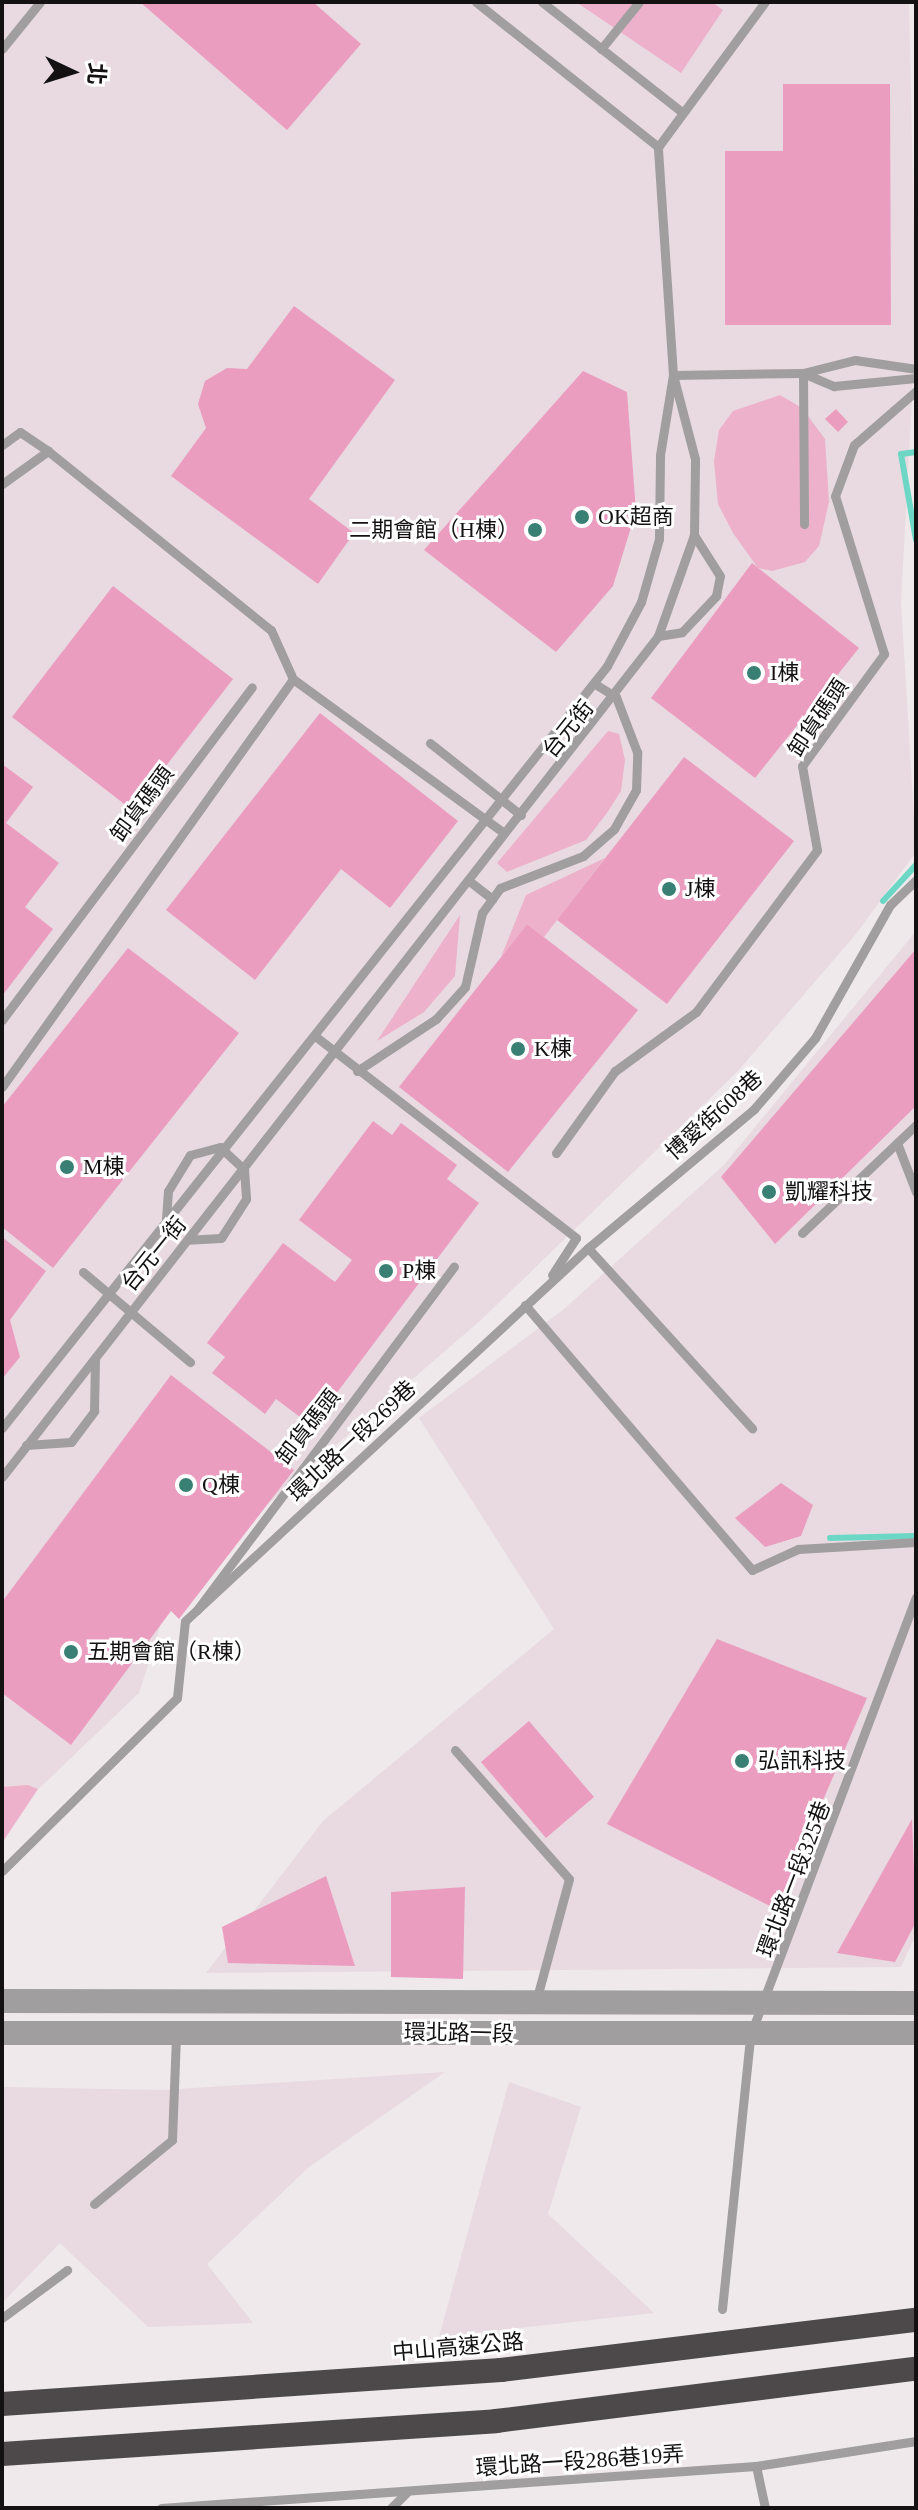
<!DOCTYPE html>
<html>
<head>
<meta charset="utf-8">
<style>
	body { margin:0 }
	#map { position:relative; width:918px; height:2510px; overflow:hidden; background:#efe9eb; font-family:"Times New Roman","Noto Sans TC",serif }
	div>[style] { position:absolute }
	.built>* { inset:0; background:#e8dae0 }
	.green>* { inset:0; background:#edb1cb }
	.stream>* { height:6px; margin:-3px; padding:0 3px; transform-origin:3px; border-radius:3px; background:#6dd7c6 }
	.building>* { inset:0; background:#eb9dc0 }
	.service>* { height:9px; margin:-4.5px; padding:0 4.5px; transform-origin:4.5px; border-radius:4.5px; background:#a09e9f }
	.tertiary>* { height:24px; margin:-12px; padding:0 12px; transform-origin:12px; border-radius:12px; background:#a09e9f }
	.motorway>* { height:24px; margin:-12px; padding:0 12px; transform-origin:12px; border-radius:12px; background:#4d494b }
	.dots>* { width:22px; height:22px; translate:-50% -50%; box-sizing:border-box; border:4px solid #fff; border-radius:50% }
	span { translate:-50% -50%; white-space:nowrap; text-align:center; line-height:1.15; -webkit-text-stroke:6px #fff; paint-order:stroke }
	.poi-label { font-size:22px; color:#131112 }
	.left { translate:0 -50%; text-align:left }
	.right { translate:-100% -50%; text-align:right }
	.street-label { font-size:22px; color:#131112 }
	.frame { position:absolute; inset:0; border:4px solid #131112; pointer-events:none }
	.north { position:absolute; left:32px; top:32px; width:80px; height:80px; -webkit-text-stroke:6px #fff; paint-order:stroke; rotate:94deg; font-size:22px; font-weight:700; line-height:32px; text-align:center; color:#131112 }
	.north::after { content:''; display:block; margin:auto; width:28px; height:36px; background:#131112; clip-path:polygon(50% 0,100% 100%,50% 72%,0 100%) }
</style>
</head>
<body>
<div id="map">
	<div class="built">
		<i style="clip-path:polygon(2px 2px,909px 2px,916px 325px,901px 602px,916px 852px,856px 934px,737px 1072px,481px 1320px,173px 1586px,139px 1693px,25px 1802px,2px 1843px)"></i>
		<i style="clip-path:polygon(916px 931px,916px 1935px,901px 1967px,206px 1973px,323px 1821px,554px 1629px,419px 1418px,564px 1309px,724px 1165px)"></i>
		<i style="clip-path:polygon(445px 2072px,309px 2167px,207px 2264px,253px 2323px,148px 2327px,60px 2243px,2px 2303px,2px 2087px,162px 2090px)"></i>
		<i style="clip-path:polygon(509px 2082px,581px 2107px,548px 2214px,654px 2313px,439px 2337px)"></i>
	</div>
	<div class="green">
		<i style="clip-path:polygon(576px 2px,712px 2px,723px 10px,681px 73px)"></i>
		<i style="clip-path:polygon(780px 395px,802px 408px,825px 439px,829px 502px,819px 546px,805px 562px,772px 571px,758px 568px,733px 533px,718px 504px,714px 461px,719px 430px,733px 411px)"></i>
		<i style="clip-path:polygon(608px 731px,619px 734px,625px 760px,621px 791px,607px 813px,586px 840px,507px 872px,497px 863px)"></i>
		<i style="clip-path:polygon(605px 858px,544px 937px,527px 924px,501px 957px,526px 895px)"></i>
		<i style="clip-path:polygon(460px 915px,455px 976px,424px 1012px,377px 1041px)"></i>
		<i style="clip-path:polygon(28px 1785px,38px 1789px,2px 1843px,2px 1787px)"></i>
	</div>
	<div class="stream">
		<i style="left:916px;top:452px;width:15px;rotate:172deg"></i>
		<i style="left:901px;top:454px;width:87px;rotate:80.1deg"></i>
		<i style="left:883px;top:901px;width:49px;rotate:-47.5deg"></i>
		<i style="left:830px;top:1538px;width:86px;rotate:-1.3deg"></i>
	</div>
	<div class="building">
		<i style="clip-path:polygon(140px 2px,313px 2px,361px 44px,287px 130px)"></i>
		<i style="clip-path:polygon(783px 84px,890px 84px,891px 325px,725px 325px,725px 151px,783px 151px)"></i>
		<i style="clip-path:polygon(294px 306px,395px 380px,309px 499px,354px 533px,318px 584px,171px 476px,206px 428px,198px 404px,205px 381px,227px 368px,247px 369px)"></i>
		<i style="clip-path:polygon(583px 371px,627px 392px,636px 511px,613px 586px,556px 652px,424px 550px)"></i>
		<i style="clip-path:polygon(836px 409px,848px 422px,838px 432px,825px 419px)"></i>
		<i style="clip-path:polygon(752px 563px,859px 648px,755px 778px,651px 698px)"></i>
		<i style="clip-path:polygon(113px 586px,233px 679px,132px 810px,12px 717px)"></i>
		<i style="clip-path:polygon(320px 713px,458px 821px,390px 908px,341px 869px,255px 980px,166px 910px)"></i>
		<i style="clip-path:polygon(684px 757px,794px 841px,667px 1004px,557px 920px)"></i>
		<i style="clip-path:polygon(2px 764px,33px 787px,6px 823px,59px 863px,25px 907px,53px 929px,2px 996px)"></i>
		<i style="clip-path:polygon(527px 924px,638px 1010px,508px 1172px,399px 1087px)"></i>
		<i style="clip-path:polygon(128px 948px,239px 1033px,53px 1268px,2px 1227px,2px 1107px)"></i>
		<i style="clip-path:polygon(916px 949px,916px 1106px,775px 1244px,721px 1177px)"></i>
		<i style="clip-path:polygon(373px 1121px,392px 1135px,401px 1123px,457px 1165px,447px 1179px,479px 1203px,312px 1426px,276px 1399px,265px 1414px,212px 1373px,225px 1357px,207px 1343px,283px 1243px,335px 1282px,352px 1260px,299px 1220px)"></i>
		<i style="clip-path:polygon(2px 1237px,46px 1271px,10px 1320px,20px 1357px,2px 1379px)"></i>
		<i style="clip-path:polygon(171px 1375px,294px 1470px,179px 1619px,171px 1611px,71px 1745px,2px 1693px,2px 1602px)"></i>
		<i style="clip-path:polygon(781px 1483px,813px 1505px,801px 1536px,765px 1547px,735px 1518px)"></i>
		<i style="clip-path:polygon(717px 1639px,867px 1698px,776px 1909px,607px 1824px)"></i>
		<i style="clip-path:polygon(529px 1721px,594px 1797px,546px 1838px,481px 1762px)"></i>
		<i style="clip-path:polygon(912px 1819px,916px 1922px,895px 1962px,837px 1953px)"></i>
		<i style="clip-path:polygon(326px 1876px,355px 1966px,228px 1963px,222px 1927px)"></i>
		<i style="clip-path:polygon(465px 1887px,463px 1979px,391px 1977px,391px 1892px)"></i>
	</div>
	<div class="service">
		<i style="left:476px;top:2px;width:233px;rotate:38.5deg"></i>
		<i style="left:542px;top:2px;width:178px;rotate:38.2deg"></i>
		<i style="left:2px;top:49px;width:60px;rotate:-51deg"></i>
		<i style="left:601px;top:49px;width:60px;rotate:-51deg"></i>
		<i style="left:803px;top:373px;width:151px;rotate:89.6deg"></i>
		<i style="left:803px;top:373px;width:34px;rotate:23deg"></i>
		<i style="left:834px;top:386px;width:82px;rotate:-5.6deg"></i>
		<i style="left:673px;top:375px;width:130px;rotate:-0.9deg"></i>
		<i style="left:803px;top:373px;width:54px;rotate:-14deg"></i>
		<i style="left:855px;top:360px;width:62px;rotate:8.4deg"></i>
		<i style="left:2px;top:445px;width:22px;rotate:-36deg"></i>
		<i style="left:20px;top:432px;width:34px;rotate:34deg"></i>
		<i style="left:48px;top:451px;width:286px;rotate:38.8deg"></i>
		<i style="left:271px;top:630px;width:54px;rotate:65.8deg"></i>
		<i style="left:293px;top:679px;width:261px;rotate:36.1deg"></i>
		<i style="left:2px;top:484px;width:57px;rotate:-35.7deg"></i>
		<i style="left:658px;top:636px;width:24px;rotate:-9deg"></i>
		<i style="left:682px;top:632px;width:50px;rotate:-46.6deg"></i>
		<i style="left:716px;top:596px;width:20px;rotate:-79deg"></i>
		<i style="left:720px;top:576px;width:49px;rotate:-122.4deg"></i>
		<i style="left:430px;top:743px;width:116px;rotate:38.4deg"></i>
		<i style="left:468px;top:880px;width:31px;rotate:38deg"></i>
		<i style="left:2px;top:1020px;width:416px;rotate:-53.1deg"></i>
		<i style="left:315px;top:1036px;width:330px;rotate:37.7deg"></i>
		<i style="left:576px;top:1238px;width:44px;rotate:123deg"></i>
		<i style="left:357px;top:1071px;width:95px;rotate:-33.4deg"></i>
		<i style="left:436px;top:1019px;width:43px;rotate:-47.8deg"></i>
		<i style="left:465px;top:987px;width:76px;rotate:-77.1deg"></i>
		<i style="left:482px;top:913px;width:31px;rotate:-54deg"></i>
		<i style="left:500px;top:888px;width:89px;rotate:-21.1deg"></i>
		<i style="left:583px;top:856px;width:41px;rotate:-41.1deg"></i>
		<i style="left:614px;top:829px;width:45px;rotate:-60.6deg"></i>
		<i style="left:636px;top:790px;width:38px;rotate:-88deg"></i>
		<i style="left:637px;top:752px;width:59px;rotate:-110.9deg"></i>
		<i style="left:616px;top:697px;width:26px;rotate:-148deg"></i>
		<i style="left:2px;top:1087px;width:501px;rotate:-54.5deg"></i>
		<i style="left:897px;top:1143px;width:53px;rotate:68.8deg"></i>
		<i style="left:556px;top:1153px;width:101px;rotate:-54.3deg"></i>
		<i style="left:615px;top:1071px;width:100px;rotate:-36.1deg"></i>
		<i style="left:696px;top:1012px;width:202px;rotate:-53.2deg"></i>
		<i style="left:817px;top:850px;width:85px;rotate:-100.1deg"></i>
		<i style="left:802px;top:766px;width:139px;rotate:-53.8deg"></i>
		<i style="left:884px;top:654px;width:165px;rotate:-107.2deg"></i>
		<i style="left:835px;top:496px;width:54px;rotate:-69.6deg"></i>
		<i style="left:854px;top:445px;width:82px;rotate:-41.1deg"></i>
		<i style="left:166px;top:1219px;width:28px;rotate:-86deg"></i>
		<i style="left:168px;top:1191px;width:42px;rotate:-58.6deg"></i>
		<i style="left:190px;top:1155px;width:31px;rotate:-15deg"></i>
		<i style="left:220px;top:1147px;width:33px;rotate:43deg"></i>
		<i style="left:244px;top:1169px;width:30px;rotate:86deg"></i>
		<i style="left:246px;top:1199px;width:46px;rotate:122.7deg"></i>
		<i style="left:221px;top:1238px;width:33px;rotate:177deg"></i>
		<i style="left:802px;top:1233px;width:157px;rotate:-43.5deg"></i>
		<i style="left:588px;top:1248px;width:244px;rotate:47.7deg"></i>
		<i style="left:83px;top:1272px;width:140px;rotate:40.1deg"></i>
		<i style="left:525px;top:1305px;width:349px;rotate:49.4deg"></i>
		<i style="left:752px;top:1570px;width:51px;rotate:-24.5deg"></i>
		<i style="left:798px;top:1549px;width:118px;rotate:-3.4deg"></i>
		<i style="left:2px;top:1428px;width:973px;rotate:-51.55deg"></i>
		<i style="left:607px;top:666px;width:72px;rotate:-62deg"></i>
		<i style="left:641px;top:602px;width:66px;rotate:-74.1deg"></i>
		<i style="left:659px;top:539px;width:84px;rotate:-89.3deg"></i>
		<i style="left:660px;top:455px;width:81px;rotate:-80.8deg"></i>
		<i style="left:673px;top:375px;width:228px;rotate:-93.8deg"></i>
		<i style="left:658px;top:147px;width:180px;rotate:-53.6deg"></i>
		<i style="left:26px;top:1445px;width:45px;rotate:-3.8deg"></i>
		<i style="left:71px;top:1442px;width:39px;rotate:-53deg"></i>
		<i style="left:94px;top:1411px;width:53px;rotate:-88.9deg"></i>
		<i style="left:2px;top:1477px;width:1067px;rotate:-52.04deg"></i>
		<i style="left:658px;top:636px;width:107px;rotate:-70.4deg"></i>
		<i style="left:694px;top:535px;width:76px;rotate:-89.2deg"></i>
		<i style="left:695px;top:459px;width:83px;rotate:-104.7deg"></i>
		<i style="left:197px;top:1610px;width:429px;rotate:-53.2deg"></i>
		<i style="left:455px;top:1750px;width:172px;rotate:48.5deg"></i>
		<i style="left:569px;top:1879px;width:126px;rotate:105.1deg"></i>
		<i style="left:2px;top:1871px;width:246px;rotate:-44.7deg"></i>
		<i style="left:177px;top:1698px;width:77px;rotate:-84.1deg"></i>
		<i style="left:185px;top:1621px;width:549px;rotate:-42.79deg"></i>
		<i style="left:588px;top:1248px;width:217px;rotate:-39.9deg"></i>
		<i style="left:754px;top:1109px;width:94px;rotate:-49.3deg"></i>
		<i style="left:815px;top:1038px;width:153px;rotate:-60.6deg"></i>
		<i style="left:890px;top:905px;width:36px;rotate:-44deg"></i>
		<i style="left:94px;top:2204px;width:101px;rotate:-39.4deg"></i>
		<i style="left:172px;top:2140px;width:104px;rotate:-87.8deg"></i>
		<i style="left:722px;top:2309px;width:274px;rotate:-84.1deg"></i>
		<i style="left:750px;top:2036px;width:469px;rotate:-69.3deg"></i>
		<i style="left:2px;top:2318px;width:81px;rotate:-36.4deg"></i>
		<i style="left:756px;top:2466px;width:43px;rotate:77.9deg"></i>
		<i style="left:161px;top:2508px;width:596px;rotate:-4.04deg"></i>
		<i style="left:756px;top:2466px;width:162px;rotate:-8.9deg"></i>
		<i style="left:391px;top:2508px;width:23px;rotate:-45deg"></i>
	</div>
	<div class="tertiary">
		<i style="left:2px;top:2001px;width:914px;rotate:0.13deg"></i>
		<i style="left:2px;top:2033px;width:914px"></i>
	</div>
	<div class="motorway">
		<i style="left:2px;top:2404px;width:500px;rotate:-3.9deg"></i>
		<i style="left:501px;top:2370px;width:418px;rotate:-6.9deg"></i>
		<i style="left:2px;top:2454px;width:495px;rotate:-3.8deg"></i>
		<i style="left:496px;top:2421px;width:423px;rotate:-7.1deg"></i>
	</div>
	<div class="dots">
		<i style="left:582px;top:517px;background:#3a7f74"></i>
		<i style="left:535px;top:530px;background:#3a7f74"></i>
		<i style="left:754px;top:673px;background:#3a7f74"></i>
		<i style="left:669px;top:889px;background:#3a7f74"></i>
		<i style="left:518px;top:1049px;background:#3a7f74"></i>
		<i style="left:67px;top:1167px;background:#3a7f74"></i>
		<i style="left:769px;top:1192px;background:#3a7f74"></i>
		<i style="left:386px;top:1271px;background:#3a7f74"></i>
		<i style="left:186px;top:1485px;background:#3a7f74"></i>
		<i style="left:71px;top:1652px;background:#3a7f74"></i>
		<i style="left:742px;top:1761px;background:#3a7f74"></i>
	</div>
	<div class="poi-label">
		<span class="left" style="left:598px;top:517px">OK超商</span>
		<span class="right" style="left:519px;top:530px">二期會館（H棟）</span>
		<span class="left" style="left:770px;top:673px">I棟</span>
		<span class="left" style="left:685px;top:889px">J棟</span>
		<span class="left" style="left:534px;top:1049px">K棟</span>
		<span class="left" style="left:83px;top:1167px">M棟</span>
		<span class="left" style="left:785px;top:1192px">凱耀科技</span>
		<span class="left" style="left:402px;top:1271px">P棟</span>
		<span class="left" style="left:202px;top:1485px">Q棟</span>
		<span class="left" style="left:87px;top:1652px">五期會館（R棟）</span>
		<span class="left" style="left:758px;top:1761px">弘訊科技</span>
	</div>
	<div class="street-label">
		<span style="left:818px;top:718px;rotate:-56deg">卸貨碼頭</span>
		<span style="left:568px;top:729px;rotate:-51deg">台元街</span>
		<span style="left:142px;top:804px;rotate:-53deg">卸貨碼頭</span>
		<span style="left:714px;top:1115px;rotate:-42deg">博愛街608巷</span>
		<span style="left:154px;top:1254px;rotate:-51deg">台元一街</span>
		<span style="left:308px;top:1427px;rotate:-52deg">卸貨碼頭</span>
		<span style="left:352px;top:1441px;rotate:-43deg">環北路一段269巷</span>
		<span style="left:794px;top:1879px;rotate:-69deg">環北路一段325巷</span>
		<span style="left:459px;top:2033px;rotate:1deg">環北路一段</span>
		<span style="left:458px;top:2347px;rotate:-5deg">中山高速公路</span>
		<span style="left:580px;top:2461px;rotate:-4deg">環北路一段286巷19弄</span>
	</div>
	<div class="frame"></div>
	<div class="north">北</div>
</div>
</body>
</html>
